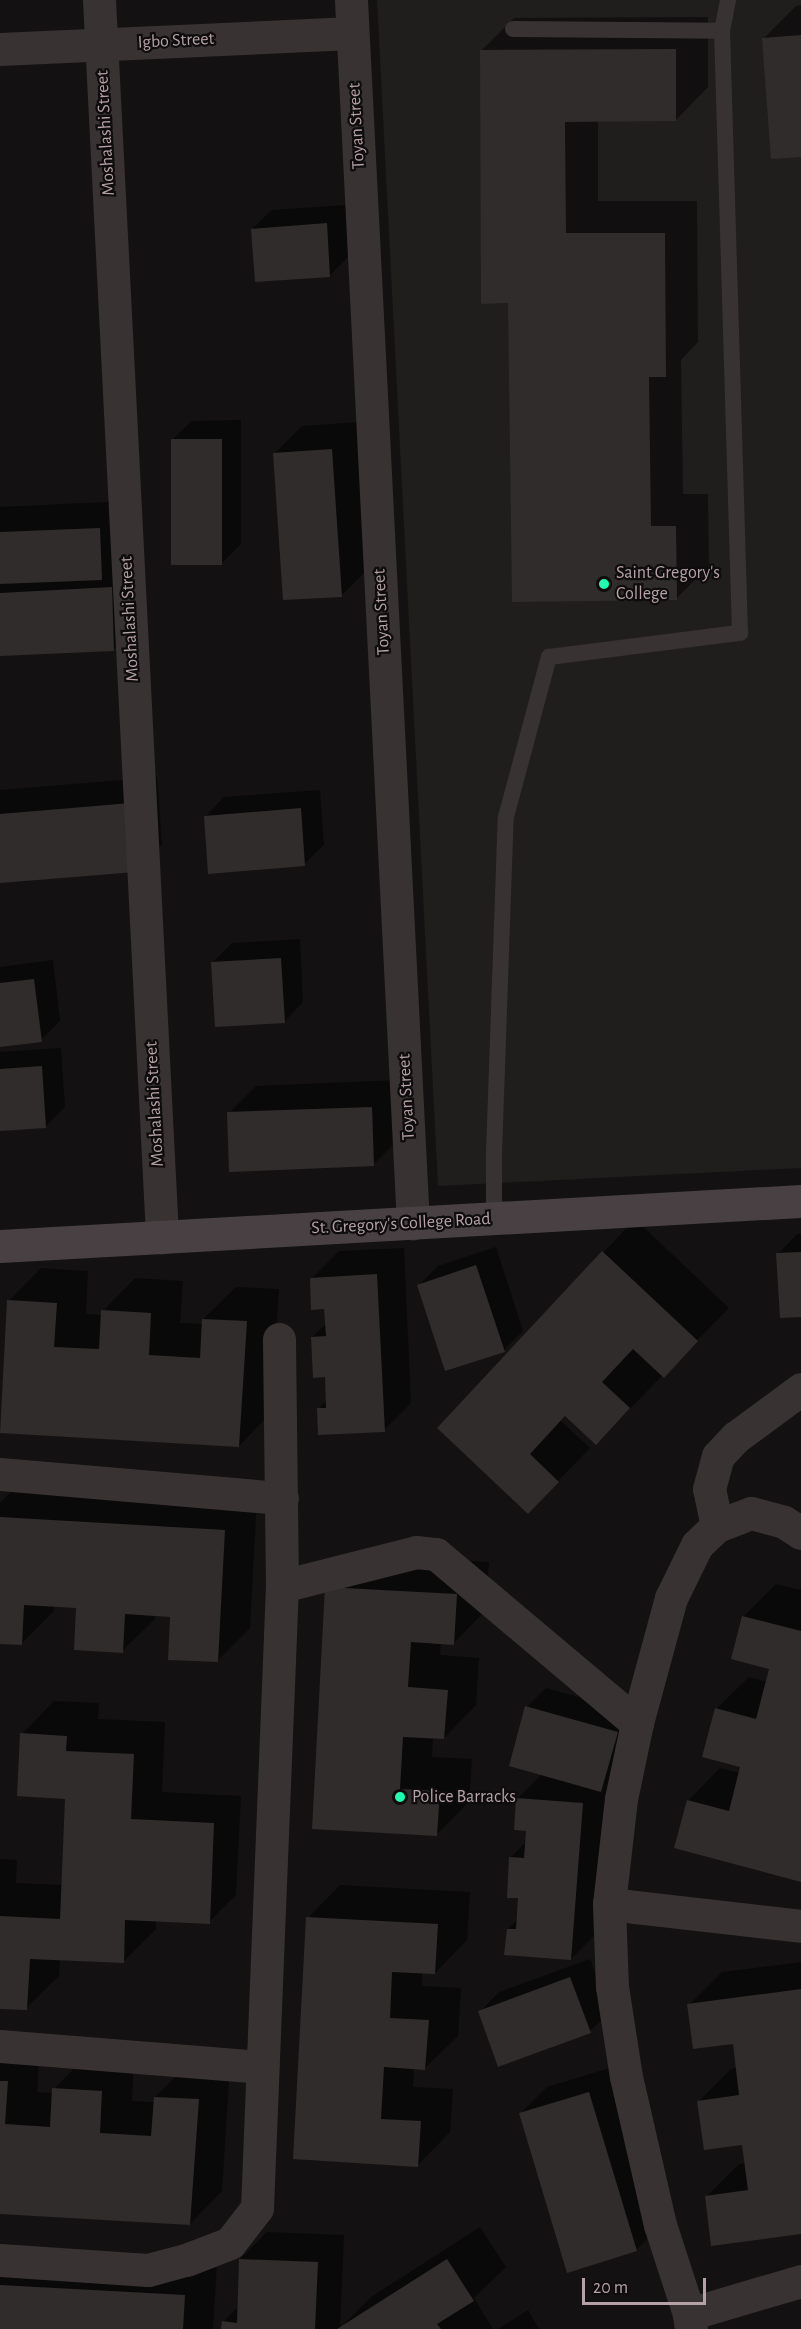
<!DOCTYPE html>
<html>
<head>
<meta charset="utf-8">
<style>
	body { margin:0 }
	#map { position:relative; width:801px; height:2329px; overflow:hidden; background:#131111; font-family:"Alegreya Sans",sans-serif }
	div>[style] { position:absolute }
	.built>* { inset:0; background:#201d1d }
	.shadow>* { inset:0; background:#0007 }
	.building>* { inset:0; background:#302c2c }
	.lane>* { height:16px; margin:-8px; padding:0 8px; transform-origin:8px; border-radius:8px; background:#383233 }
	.street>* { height:33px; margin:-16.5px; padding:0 16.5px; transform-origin:16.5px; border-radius:16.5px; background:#383233 }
	.secondary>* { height:33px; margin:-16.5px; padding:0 16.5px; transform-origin:16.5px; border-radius:16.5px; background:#484042 }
	.dots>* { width:16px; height:16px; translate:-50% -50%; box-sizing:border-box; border:3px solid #0e0c0c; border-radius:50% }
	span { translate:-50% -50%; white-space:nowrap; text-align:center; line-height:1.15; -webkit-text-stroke:4.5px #0e0c0c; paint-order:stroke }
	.street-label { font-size:18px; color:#b5a1a7 }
	.poi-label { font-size:18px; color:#b5a1a7 }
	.left { translate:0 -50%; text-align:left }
	.scale { position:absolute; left:582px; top:2278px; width:124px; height:27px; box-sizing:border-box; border:3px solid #b5a1a7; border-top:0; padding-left:8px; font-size:18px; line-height:21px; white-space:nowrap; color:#b5a1a7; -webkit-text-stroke:4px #0e0c0c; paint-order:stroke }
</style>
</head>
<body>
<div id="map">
	<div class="built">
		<i style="clip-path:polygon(377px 0,801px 0,801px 1168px,438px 1186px)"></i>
	</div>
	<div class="shadow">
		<i style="clip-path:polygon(801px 5px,801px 155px,764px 38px,796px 6px)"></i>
		<i style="clip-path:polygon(708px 17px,708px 87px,676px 120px,598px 120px,598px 201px,697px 201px,698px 342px,681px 360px,683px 494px,708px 494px,709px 566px,677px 598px,510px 302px,481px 51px,514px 18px)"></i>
		<i style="clip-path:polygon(346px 205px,349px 256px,330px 275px,252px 229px,272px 210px)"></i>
		<i style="clip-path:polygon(241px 420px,241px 544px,221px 564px,172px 440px,192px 421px)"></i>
		<i style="clip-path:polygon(359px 422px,369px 568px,342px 595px,275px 453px,302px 426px)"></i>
		<i style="clip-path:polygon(126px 501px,141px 622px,114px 649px,0 654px,0 507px)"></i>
		<i style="clip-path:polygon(157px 777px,162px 844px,135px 871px,0 882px,0 790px)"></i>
		<i style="clip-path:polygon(320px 790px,324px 845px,304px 864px,205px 817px,224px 797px)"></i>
		<i style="clip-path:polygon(300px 939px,303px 1002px,284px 1022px,212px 963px,232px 943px)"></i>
		<i style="clip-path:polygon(53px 960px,60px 1021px,41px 1040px,0 1045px,0 967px)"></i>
		<i style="clip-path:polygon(61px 1048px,65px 1107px,45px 1127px,0 1129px,0 1052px)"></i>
		<i style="clip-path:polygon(399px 1080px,400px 1138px,373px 1165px,229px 1113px,256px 1086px)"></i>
		<i style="clip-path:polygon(635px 1219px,729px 1308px,596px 1443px,566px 1415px,561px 1421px,590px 1448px,528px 1512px,439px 1428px)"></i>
		<i style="clip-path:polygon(797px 1234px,801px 1234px,801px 1316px,778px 1254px)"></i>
		<i style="clip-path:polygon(496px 1247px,523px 1331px,504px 1350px,419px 1285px,438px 1266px)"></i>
		<i style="clip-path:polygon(404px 1248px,411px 1403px,384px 1430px,318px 1409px,327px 1400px,326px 1375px,312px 1337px,327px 1323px,326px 1307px,312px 1278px,339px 1251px)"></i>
		<i style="clip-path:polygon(41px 1268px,88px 1271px,86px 1314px,102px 1315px,103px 1311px,135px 1278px,183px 1281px,180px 1323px,203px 1324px,203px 1319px,236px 1287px,279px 1289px,271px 1413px,239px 1446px,0 1431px,9px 1301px)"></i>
		<i style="clip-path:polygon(18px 1484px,257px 1498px,250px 1628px,217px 1661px,172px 1615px,155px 1614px,155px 1619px,122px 1651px,77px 1607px,54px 1605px,54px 1611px,21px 1644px,0 1642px,0 1503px)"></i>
		<i style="clip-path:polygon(359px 1555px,489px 1562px,486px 1610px,454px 1643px,441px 1642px,440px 1655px,479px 1658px,476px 1705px,444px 1738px,433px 1737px,432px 1757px,472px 1759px,469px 1802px,437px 1834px,313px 1828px,327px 1588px)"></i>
		<i style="clip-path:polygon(776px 1584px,801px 1590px,801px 1881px,688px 1801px,720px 1768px,740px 1773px,742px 1766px,716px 1709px,749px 1677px,767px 1682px,771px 1668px,732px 1658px,744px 1616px)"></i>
		<i style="clip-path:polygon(546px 1688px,637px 1713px,598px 1932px,571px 1959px,508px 1929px,518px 1919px,520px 1897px,511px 1857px,527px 1841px,528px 1830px,517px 1799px,542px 1774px,527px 1707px)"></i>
		<i style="clip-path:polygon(54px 1701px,99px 1703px,98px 1719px,165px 1722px,162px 1792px,241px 1796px,236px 1895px,209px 1922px,156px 1920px,156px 1929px,123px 1962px,60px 1959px,59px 1976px,26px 2008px,0 2007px,0 1859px,17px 1860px,16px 1883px,63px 1885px,67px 1797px,22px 1734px)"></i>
		<i style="clip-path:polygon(340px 1885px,470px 1892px,467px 1940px,435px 1973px,422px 1972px,422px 1986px,461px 1988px,458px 2036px,425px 2068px,414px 2068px,413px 2087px,453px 2089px,450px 2132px,418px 2165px,294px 2158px,308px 1918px)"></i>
		<i style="clip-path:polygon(590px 1959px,610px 2012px,590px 2031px,499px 2065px,480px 2012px,499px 1992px)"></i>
		<i style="clip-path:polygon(801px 1962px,801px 2232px,707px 2196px,739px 2164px,746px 2163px,743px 2144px,699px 2101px,731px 2069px,737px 2068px,734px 2042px,689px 2005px,722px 1972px)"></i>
		<i style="clip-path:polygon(0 2047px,40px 2049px,37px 2092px,54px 2093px,54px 2089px,86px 2056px,134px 2059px,132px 2101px,155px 2102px,155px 2097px,188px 2065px,230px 2067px,222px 2191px,190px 2224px,0 2212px)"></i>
		<i style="clip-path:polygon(616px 2066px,663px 2223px,636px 2250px,520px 2114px,547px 2087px)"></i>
		<i style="clip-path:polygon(480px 2227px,506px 2267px,474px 2298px,493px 2329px,223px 2329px,223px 2322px,239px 2306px,240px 2259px,267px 2232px,344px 2235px,340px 2328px,371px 2297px)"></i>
		<i style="clip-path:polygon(0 2251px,217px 2263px,213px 2329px,0 2329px)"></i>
		<i style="clip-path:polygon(528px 2310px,539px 2329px,498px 2329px)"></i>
	</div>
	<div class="building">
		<i style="clip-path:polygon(801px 35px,801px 157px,771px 159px,762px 38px)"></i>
		<i style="clip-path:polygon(676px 49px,676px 121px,565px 122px,566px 233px,665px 233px,666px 377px,649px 377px,651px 526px,676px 526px,677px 600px,512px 602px,508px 303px,481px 304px,480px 50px)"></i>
		<i style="clip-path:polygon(327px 223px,330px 277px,255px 282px,251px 229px)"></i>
		<i style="clip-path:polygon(171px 439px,222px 439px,222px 565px,171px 565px)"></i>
		<i style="clip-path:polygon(332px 449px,342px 597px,283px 600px,273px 453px)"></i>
		<i style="clip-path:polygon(100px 528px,102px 580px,0 584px,0 532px)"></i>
		<i style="clip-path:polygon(112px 587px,114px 651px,0 656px,0 593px)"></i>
		<i style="clip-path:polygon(131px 803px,136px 872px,0 883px,0 814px)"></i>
		<i style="clip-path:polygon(301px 808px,305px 866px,208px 874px,204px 816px)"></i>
		<i style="clip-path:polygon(281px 958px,285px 1023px,215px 1027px,211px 962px)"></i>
		<i style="clip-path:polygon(34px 979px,42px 1042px,0 1047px,0 983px)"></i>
		<i style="clip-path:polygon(42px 1066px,46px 1128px,0 1131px,0 1069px)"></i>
		<i style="clip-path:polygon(372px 1107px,374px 1166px,229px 1172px,227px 1112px)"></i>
		<i style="clip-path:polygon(602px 1251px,698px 1341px,664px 1378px,633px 1349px,602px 1382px,630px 1408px,596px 1445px,565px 1416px,530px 1454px,559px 1482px,528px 1514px,437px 1428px)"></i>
		<i style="clip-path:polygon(801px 1252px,801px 1317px,780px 1318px,776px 1253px)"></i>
		<i style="clip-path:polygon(476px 1265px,505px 1352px,445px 1371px,417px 1285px)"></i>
		<i style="clip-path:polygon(377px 1274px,385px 1432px,318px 1435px,317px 1408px,326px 1408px,325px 1377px,313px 1378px,311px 1337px,326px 1336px,324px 1309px,311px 1310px,310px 1278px)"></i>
		<i style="clip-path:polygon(7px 1300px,57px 1303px,54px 1347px,99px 1349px,101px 1310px,151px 1313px,149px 1355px,200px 1358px,202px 1319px,247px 1321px,239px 1447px,0 1433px)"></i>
		<i style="clip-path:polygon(0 1517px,225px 1530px,218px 1662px,168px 1660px,170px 1617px,125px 1614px,123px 1653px,74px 1650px,76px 1608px,24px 1605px,22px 1645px,0 1644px)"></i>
		<i style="clip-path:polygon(325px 1587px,457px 1594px,454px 1645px,411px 1642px,408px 1687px,448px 1690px,444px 1739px,403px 1737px,400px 1789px,440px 1791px,437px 1836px,312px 1829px)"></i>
		<i style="clip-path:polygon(742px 1616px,801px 1631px,801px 1882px,674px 1848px,687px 1800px,729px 1811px,740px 1767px,702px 1757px,715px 1708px,756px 1719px,769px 1669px,731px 1659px)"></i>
		<i style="clip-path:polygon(525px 1706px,618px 1732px,601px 1792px,509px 1766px)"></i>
		<i style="clip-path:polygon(20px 1733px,67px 1736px,66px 1751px,134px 1754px,131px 1819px,214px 1823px,210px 1924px,125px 1920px,124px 1963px,30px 1959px,27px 2010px,0 2009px,0 1916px,60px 1919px,65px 1799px,17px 1796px)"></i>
		<i style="clip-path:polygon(516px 1798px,583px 1803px,571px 1960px,504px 1955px,507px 1929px,516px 1929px,518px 1898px,507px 1898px,509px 1857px,524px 1858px,526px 1831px,514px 1830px)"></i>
		<i style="clip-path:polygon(306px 1917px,438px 1924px,435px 1974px,392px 1972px,390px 2018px,429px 2020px,425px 2070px,384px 2067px,381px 2119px,421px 2121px,418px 2167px,293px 2159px)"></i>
		<i style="clip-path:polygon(570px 1977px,591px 2033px,498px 2067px,478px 2011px)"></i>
		<i style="clip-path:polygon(801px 1989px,801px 2234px,711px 2246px,705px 2196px,748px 2190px,742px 2145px,704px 2150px,697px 2101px,739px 2095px,733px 2044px,693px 2049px,687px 2004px)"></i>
		<i style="clip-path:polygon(0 2081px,8px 2081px,5px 2124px,50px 2127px,52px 2088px,102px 2091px,100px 2133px,151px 2136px,154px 2097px,199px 2099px,190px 2225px,0 2214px)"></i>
		<i style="clip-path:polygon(589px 2092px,637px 2251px,567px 2273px,519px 2113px)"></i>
		<i style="clip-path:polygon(239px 2259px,318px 2262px,315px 2329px,221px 2329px,222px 2321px,237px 2323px)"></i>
		<i style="clip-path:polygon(447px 2259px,474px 2301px,437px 2324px,441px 2329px,337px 2329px)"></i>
		<i style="clip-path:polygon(0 2285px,185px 2295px,183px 2329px,0 2329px)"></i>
	</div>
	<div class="lane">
		<i style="left:513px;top:29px;width:209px;rotate:0.5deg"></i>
		<i style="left:494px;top:1218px;width:65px;rotate:-90deg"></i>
		<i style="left:494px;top:1153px;width:336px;rotate:-88deg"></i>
		<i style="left:506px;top:817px;width:166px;rotate:-75deg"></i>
		<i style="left:549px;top:657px;width:193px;rotate:-7.2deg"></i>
		<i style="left:740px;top:633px;width:602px;rotate:-91.71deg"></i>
		<i style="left:722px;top:31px;width:32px;rotate:-79deg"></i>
	</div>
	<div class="street">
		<i style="left:99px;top:0;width:1239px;rotate:87.08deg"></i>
		<i style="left:351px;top:0;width:1225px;rotate:87.1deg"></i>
		<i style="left:0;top:49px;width:352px;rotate:-2.6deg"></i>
		<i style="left:0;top:1474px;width:283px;rotate:4.9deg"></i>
		<i style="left:717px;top:1526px;width:38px;rotate:-102deg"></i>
		<i style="left:709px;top:1489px;width:34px;rotate:-75deg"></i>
		<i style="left:718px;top:1456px;width:26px;rotate:-47deg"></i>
		<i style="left:736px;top:1437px;width:81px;rotate:-36.4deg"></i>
		<i style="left:282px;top:1586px;width:138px;rotate:-14.2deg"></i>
		<i style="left:416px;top:1552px;width:20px;rotate:6deg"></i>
		<i style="left:436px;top:1554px;width:263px;rotate:40.1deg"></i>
		<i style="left:609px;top:1904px;width:193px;rotate:6.5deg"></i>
		<i style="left:0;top:2046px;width:263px;rotate:4.6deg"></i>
		<i style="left:0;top:2260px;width:148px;rotate:3.9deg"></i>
		<i style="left:148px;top:2270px;width:39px;rotate:-15deg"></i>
		<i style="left:186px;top:2260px;width:47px;rotate:-21.1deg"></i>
		<i style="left:230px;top:2243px;width:44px;rotate:-52.4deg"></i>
		<i style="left:257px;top:2208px;width:623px;rotate:-87.7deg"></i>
		<i style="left:282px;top:1586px;width:247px;rotate:-90.7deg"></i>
		<i style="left:689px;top:2314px;width:117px;rotate:-16.4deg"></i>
		<i style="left:691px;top:2329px;width:15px;rotate:-98deg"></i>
		<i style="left:689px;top:2314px;width:94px;rotate:-108deg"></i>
		<i style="left:660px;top:2225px;width:152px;rotate:-102.9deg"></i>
		<i style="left:626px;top:2077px;width:91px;rotate:-98.8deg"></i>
		<i style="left:612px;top:1987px;width:83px;rotate:-92.1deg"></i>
		<i style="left:609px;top:1904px;width:106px;rotate:-83.5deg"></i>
		<i style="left:621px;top:1799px;width:78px;rotate:-78.1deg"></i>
		<i style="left:637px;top:1723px;width:130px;rotate:-74.8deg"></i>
		<i style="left:671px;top:1598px;width:59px;rotate:-63.9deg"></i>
		<i style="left:697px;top:1545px;width:28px;rotate:-44deg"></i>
		<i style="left:717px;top:1526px;width:36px;rotate:-21deg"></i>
		<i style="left:751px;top:1513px;width:34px;rotate:15deg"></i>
		<i style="left:784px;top:1522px;width:20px;rotate:33deg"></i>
	</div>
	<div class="secondary">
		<i style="left:0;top:1246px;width:802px;rotate:-3.22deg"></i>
	</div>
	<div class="dots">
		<i style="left:604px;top:584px;background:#1efeb2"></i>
		<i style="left:400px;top:1797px;background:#1efeb2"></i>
	</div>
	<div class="street-label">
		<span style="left:176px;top:41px;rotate:-3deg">Igbo Street</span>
		<span style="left:357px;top:126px;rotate:-93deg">Toyan Street</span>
		<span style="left:106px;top:133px;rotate:-93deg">Moshalashi Street</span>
		<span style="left:382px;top:612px;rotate:-93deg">Toyan Street</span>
		<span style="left:130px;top:619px;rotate:-93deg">Moshalashi Street</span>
		<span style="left:407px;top:1097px;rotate:-93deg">Toyan Street</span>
		<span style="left:155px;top:1104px;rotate:-93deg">Moshalashi Street</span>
		<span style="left:401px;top:1224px;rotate:-3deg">St. Gregory's College Road</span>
	</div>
	<div class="poi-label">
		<span class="left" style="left:616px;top:584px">Saint Gregory's<br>College</span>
		<span class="left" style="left:412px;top:1797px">Police Barracks</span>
	</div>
	<div class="scale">20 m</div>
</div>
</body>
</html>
